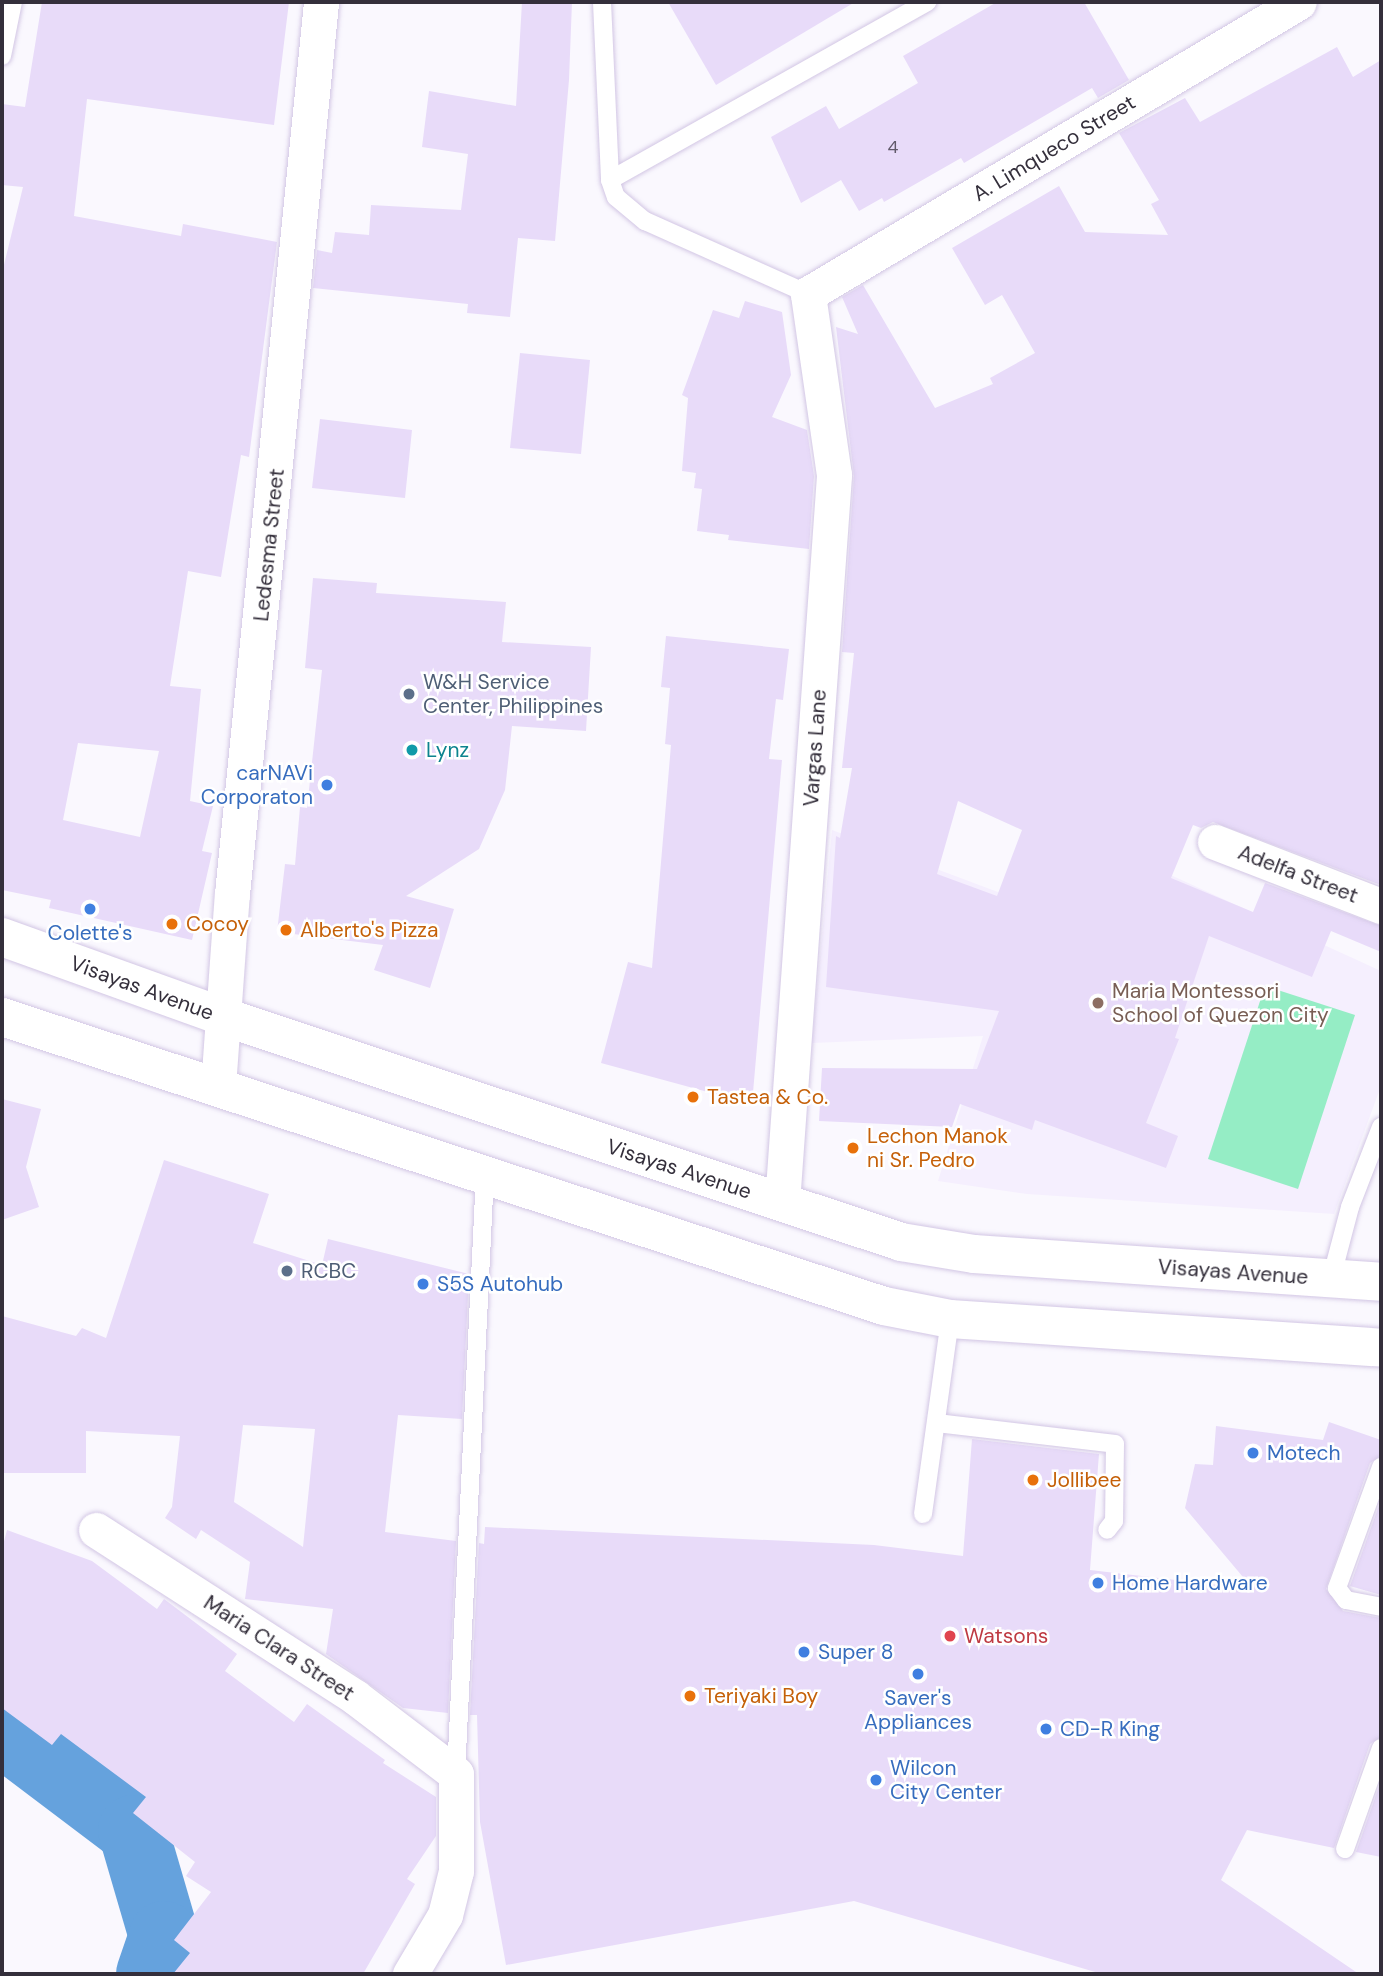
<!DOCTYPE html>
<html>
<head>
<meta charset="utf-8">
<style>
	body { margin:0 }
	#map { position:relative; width:1383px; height:1976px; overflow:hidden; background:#faf8fe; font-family:"DM Sans",sans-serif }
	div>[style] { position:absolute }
	.built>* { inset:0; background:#f5effe }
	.green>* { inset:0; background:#95edc5 }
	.river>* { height:70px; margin:-35px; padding:0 35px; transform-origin:35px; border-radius:35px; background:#65a2dd }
	.building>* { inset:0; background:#e8dbf9 }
	.roads { filter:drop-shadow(0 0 2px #d2c6e4) drop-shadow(0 0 2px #d2c6e4) }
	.lane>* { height:18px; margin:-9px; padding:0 9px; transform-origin:9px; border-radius:9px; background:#fff }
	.street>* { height:35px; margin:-17.5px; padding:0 17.5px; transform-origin:17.5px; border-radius:17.5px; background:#fff }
	.secondary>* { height:38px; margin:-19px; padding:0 19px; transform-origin:19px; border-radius:19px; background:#fff }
	.dots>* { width:19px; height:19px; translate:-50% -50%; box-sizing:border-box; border:4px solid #fff; border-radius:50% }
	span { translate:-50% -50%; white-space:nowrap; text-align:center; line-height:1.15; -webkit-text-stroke:5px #fff; paint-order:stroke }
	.number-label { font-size:18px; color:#615a6a }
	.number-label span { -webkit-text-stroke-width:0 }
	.street-label { font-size:21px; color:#342f3b }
	.service-label { font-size:21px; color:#4e5e75 }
	.left { translate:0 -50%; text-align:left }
	.culture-label { font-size:21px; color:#0d838f }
	.shop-label { font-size:21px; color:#366cbe }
	.right { translate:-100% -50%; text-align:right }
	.food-label { font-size:21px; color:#c56008 }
	.education-label { font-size:21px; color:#785e54 }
	.health-label { font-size:21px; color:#be3a42 }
	.frame { position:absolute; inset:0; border:4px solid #342f3b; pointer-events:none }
</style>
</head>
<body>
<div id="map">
	<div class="built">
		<i style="clip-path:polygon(832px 830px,1134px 943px,1164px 872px,1381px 971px,1381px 1086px,1334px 1214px,1027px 1194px,938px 1181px,983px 1036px,812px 1043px)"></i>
	</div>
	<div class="green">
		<i style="clip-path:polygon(1265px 986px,1355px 1015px,1298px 1189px,1208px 1159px)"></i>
	</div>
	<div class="river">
		<i style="left:2px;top:1731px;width:164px;rotate:37.1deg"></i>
		<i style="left:133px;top:1830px;width:110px;rotate:73.7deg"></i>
		<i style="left:164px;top:1936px;width:40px;rotate:108.9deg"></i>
	</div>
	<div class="building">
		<i style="clip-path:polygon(evenodd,42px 2px,289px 2px,274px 125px,87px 99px,74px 216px,181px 236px,183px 224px,277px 242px,249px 457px,241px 455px,221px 577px,188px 571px,170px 686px,201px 689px,190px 801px,213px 806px,202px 851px,212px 853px,192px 940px,49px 908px,51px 900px,2px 890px,2px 273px,23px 187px,2px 185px,2px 104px,25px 107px,42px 2px,78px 743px,159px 751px,140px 837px,63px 820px,78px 743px)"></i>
		<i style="clip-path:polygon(522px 2px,572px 2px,569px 80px,555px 241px,518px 238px,510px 317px,467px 313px,468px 304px,313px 288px,317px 250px,332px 253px,335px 232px,369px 235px,371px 205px,461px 210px,468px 154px,422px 147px,429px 91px,516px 106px)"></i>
		<i style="clip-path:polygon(668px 2px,855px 2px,716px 85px)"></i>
		<i style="clip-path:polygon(997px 2px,1084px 2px,1129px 80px,1098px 98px,1092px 88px,964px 163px,961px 158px,884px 202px,882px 198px,859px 211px,841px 180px,801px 203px,771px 137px,826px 106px,839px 129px,918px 83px,903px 56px)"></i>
		<i style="clip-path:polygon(evenodd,1337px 47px,1353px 77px,1381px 60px,1381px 885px,1213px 822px,1201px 828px,1193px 825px,1171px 878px,1253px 912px,1265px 883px,1381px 926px,1381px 952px,1331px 931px,1312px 977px,1209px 936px,1175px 1038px,1179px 1039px,1146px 1123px,1178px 1136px,1166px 1168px,1035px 1120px,1032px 1130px,960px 1104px,952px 1127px,819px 1121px,822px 1068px,977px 1069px,999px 1011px,826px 987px,836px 836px,840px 838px,852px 768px,842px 768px,854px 653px,842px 652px,854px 476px,836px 327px,858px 334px,842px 297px,863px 285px,935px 408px,993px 384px,990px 378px,1035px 353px,1002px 295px,985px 305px,952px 248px,1059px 186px,1085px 232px,1168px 235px,1151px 204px,1159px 200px,1119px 133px,1185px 98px,1200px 122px,1337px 47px,958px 801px,1022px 830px,997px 896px,937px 874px,958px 801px)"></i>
		<i style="clip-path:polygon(745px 301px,782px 312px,791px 375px,772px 417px,807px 430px,814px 476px,809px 549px,728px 540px,729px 535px,697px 531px,702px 489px,694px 488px,696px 473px,682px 471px,688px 398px,682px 395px,713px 310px,739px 318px)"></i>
		<i style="clip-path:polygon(520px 353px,590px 360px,581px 454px,510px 448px)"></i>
		<i style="clip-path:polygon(320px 419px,412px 430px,405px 498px,312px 488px)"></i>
		<i style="clip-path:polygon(313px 578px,377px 583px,376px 593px,506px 602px,502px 642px,591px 647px,586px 731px,512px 726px,505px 790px,479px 849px,406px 896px,454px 909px,430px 988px,374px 970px,383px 945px,277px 932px,285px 864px,295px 865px,300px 807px,307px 808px,322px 670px,305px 668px)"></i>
		<i style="clip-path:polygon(666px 636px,789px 649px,783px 700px,776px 699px,769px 759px,782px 760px,752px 1104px,601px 1063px,628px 962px,652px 968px,671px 745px,665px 744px,670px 688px,661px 687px)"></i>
		<i style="clip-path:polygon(2px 1099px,41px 1109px,26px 1167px,39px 1207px,2px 1220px)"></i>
		<i style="clip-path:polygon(evenodd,164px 1160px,269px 1194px,253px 1243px,322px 1265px,328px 1239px,469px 1274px,462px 1419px,398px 1415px,385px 1532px,456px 1541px,448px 1713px,403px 1708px,326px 1654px,333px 1609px,245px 1599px,250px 1562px,201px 1530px,196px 1539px,165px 1518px,172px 1507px,180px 1436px,86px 1431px,86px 1473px,2px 1473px,2px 1316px,76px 1336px,82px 1328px,106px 1338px,164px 1160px,243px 1425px,315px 1429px,303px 1547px,234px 1502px,243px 1425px)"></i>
		<i style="clip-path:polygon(1329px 1422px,1381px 1440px,1381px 1456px,1370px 1463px,1326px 1589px,1343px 1611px,1381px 1618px,1381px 1737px,1370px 1744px,1334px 1848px,1247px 1830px,1221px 1880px,1359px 1974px,1102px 1974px,854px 1901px,506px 1965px,480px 1822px,477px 1715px,470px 1715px,479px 1543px,484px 1544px,485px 1527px,874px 1545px,963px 1556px,972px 1439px,1099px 1454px,1090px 1570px,1253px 1589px,1185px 1508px,1195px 1464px,1213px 1465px,1216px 1426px,1323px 1440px)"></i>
		<i style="clip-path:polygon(1381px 1500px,1381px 1595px,1350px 1586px)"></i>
		<i style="clip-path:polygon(7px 1530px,92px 1561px,157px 1609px,164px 1599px,237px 1654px,225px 1671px,294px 1722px,307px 1704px,385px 1760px,383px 1763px,436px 1797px,436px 1836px,407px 1879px,415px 1884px,363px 1974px,173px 1974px,190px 1953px,174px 1940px,211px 1892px,186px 1876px,195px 1862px,133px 1813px,146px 1797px,61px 1734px,52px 1745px,2px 1708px,2px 1549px)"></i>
		<i style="clip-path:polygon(1381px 1781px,1381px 1857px,1356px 1852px)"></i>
	</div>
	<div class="roads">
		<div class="lane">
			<i style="left:602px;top:2px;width:178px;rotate:87.4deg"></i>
			<i style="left:610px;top:180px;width:18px;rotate:71deg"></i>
			<i style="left:616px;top:197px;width:38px;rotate:40deg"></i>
			<i style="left:645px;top:221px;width:179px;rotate:24.1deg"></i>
			<i style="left:2px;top:56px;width:55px;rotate:-78.5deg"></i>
			<i style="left:610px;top:180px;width:364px;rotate:-29.3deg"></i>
			<i style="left:1331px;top:1279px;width:74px;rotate:-75.2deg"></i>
			<i style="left:1350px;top:1207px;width:86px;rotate:-68.8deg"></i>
			<i style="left:937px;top:1423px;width:179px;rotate:6.7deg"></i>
			<i style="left:1115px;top:1444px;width:77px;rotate:90.7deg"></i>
			<i style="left:1114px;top:1521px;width:11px;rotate:128deg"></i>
			<i style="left:1381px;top:1467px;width:129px;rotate:110deg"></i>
			<i style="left:1337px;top:1588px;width:15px;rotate:53deg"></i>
			<i style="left:1346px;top:1600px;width:36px;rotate:11deg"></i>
			<i style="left:923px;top:1514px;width:197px;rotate:-82.1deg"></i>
			<i style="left:456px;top:1774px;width:600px;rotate:-87.23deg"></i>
			<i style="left:1345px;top:1849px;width:107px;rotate:-70.4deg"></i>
		</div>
		<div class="street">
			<i style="left:1215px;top:842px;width:178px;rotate:21.1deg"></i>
			<i style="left:218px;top:1087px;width:194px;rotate:-85.9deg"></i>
			<i style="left:232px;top:894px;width:896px;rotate:-84.3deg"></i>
			<i style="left:782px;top:1203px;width:730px;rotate:-85.91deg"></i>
			<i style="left:834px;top:475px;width:183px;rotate:-98.2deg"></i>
			<i style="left:808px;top:294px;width:571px;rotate:-30.74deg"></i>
			<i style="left:96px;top:1530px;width:308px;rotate:32.8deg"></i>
			<i style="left:355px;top:1697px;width:127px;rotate:37.3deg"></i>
			<i style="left:456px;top:1774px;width:97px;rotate:90deg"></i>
			<i style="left:456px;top:1871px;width:45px;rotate:104deg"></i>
			<i style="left:445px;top:1915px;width:69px;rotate:120.7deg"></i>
		</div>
		<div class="secondary">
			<i style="left:2px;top:937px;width:233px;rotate:19.8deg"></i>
			<i style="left:221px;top:1016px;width:717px;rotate:18.38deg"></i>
			<i style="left:901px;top:1242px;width:74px;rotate:9.3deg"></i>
			<i style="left:974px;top:1254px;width:408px;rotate:3.9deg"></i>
			<i style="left:2px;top:1017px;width:928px;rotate:18.14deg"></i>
			<i style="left:884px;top:1306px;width:67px;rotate:11.1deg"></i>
			<i style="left:950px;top:1319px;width:432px;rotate:3.8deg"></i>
		</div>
	</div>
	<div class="dots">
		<i style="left:409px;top:694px;background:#5c6f8a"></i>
		<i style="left:412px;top:750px;background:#0f9aa8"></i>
		<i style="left:327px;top:785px;background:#3f7fe0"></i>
		<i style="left:90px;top:909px;background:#3f7fe0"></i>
		<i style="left:172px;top:924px;background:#e8710a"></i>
		<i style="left:286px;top:930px;background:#e8710a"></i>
		<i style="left:1098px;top:1003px;background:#8d6e63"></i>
		<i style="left:693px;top:1097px;background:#e8710a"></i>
		<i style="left:853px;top:1148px;background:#e8710a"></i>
		<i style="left:287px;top:1271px;background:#5c6f8a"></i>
		<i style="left:423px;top:1284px;background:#3f7fe0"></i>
		<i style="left:1253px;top:1453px;background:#3f7fe0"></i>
		<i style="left:1033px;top:1480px;background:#e8710a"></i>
		<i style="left:1098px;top:1583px;background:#3f7fe0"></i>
		<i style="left:950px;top:1636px;background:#e0444e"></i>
		<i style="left:804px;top:1652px;background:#3f7fe0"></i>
		<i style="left:918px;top:1674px;background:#3f7fe0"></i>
		<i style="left:690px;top:1696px;background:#e8710a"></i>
		<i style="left:1046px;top:1729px;background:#3f7fe0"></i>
		<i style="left:876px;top:1780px;background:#3f7fe0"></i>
	</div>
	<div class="number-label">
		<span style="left:893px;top:147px">4</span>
	</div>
	<div class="street-label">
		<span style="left:1054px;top:148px;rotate:-31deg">A. Limqueco Street</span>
		<span style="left:269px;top:545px;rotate:-84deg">Ledesma Street</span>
		<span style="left:815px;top:748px;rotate:-86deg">Vargas Lane</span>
		<span style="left:1298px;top:874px;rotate:21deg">Adelfa Street</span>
		<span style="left:142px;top:988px;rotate:20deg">Visayas Avenue</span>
		<span style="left:679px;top:1169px;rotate:18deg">Visayas Avenue</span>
		<span style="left:1233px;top:1272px;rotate:4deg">Visayas Avenue</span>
		<span style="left:279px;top:1648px;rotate:33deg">Maria Clara Street</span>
	</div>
	<div class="service-label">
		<span class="left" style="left:423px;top:694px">W&amp;H Service<br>Center, Philippines</span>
		<span class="left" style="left:301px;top:1271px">RCBC</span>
	</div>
	<div class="culture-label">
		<span class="left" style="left:426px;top:750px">Lynz</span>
	</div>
	<div class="shop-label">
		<span class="right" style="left:313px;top:785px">carNAVi<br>Corporaton</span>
		<span style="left:90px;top:933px">Colette's</span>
		<span class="left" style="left:437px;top:1284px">S5S Autohub</span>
		<span class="left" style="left:1267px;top:1453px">Motech</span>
		<span class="left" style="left:1112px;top:1583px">Home Hardware</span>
		<span class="left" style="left:818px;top:1652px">Super 8</span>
		<span style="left:918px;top:1710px">Saver's<br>Appliances</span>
		<span class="left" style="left:1060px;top:1729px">CD-R King</span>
		<span class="left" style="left:890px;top:1780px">Wilcon<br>City Center</span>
	</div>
	<div class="food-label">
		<span class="left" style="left:186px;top:924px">Cocoy</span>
		<span class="left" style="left:300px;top:930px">Alberto's Pizza</span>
		<span class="left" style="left:707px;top:1097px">Tastea &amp; Co.</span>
		<span class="left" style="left:867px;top:1148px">Lechon Manok<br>ni Sr. Pedro</span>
		<span class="left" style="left:1047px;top:1480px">Jollibee</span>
		<span class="left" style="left:704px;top:1696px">Teriyaki Boy</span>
	</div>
	<div class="education-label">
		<span class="left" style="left:1112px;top:1003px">Maria Montessori<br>School of Quezon City</span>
	</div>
	<div class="health-label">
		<span class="left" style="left:964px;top:1636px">Watsons</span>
	</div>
	<div class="frame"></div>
</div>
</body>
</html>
